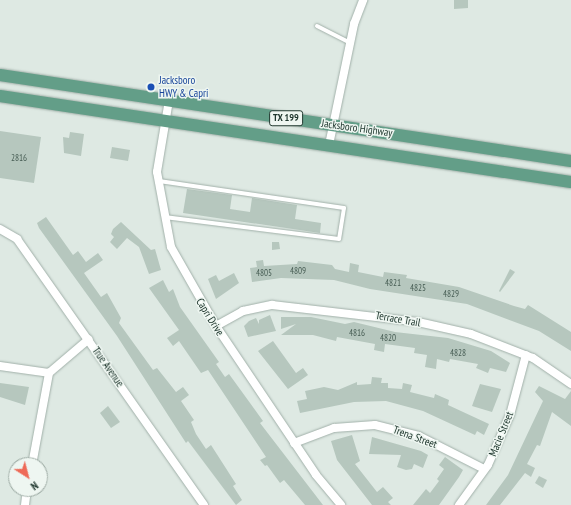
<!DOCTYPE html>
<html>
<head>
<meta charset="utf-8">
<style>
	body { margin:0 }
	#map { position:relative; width:571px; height:505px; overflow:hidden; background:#dee9e3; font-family:"PT Sans Narrow",sans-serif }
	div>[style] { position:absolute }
	.building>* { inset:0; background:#b6c7be }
	.roads { filter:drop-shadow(0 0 1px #a1b0a9) drop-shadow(0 0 1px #a1b0a9) }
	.service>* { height:4px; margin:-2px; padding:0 2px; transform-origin:2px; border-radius:2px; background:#fff }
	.minor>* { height:8px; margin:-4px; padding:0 4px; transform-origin:4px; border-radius:4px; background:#fff }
	.primary>* { height:12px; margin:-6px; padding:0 6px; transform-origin:6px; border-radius:6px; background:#639e88 }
	.dots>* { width:11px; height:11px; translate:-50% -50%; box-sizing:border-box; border:2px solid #eef6f1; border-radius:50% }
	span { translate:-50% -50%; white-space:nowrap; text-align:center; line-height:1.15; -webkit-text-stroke:3px #eef6f1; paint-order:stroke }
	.number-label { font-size:9px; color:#465c53 }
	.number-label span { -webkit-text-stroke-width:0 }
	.shield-label span { padding:1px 3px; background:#eef6f1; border:1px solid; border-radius:3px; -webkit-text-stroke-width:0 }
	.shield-label { font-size:10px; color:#20382f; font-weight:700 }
	.transit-label { font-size:11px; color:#164399 }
	.left { translate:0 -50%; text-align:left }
	.street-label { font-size:11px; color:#20382f }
	.north { position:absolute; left:8px; top:457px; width:40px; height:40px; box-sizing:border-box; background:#eef6f1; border:1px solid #9caaa3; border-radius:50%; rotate:144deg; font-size:11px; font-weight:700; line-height:16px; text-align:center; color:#20382f }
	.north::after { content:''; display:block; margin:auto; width:14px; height:18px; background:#ee6a57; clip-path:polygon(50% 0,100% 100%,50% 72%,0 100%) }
</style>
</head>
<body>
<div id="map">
	<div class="building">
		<i style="clip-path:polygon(454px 0,468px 0,468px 8px,454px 9px)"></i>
		<i style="clip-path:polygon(0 131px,41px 137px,34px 183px,0 178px)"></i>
		<i style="clip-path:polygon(70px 132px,84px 134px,81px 156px,64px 153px,63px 137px,69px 138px)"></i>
		<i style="clip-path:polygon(112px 147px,130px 150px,128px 161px,110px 158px)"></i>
		<i style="clip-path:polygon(187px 189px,232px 195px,230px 209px,250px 212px,252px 198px,297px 205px,295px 219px,321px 223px,320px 233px,183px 213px)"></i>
		<i style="clip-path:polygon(46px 217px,73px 255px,78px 251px,86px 262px,98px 253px,103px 260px,84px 273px,101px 297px,107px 293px,121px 318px,119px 323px,153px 370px,157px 368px,176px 392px,183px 387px,189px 395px,181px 401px,194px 420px,191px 422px,196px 434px,206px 449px,211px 445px,236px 484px,233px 486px,242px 500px,236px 505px,188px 441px,186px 443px,117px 336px,39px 228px,37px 223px)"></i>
		<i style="clip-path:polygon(121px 222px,151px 250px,155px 249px,161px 270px,149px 274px,139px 247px,127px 238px,117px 249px,110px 242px,114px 237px,111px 234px,113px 229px)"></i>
		<i style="clip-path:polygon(272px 242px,279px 242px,280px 249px,272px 250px)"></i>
		<i style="clip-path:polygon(263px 260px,264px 266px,297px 264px,298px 261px,332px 265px,335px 269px,349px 272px,350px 263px,359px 265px,358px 272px,383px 277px,384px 272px,407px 275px,406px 278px,459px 287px,514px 306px,525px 309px,528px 305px,571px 332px,571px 351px,539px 331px,467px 304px,370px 289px,334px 280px,281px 278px,252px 282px,250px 268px,257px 267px,256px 261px)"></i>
		<i style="clip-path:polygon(510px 269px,515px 272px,500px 292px,499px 291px)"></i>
		<i style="clip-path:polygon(234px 273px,239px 283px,216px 299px,208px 279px,216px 275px,219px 281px)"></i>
		<i style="clip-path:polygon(163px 280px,169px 292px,173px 289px,180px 307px,219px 362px,216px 364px,225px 377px,229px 374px,263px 421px,260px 423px,323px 505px,305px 505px,284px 480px,280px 483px,267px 465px,265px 466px,260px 460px,266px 457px,208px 370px,201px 373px,179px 341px,173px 346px,167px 338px,179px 330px,149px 288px)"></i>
		<i style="clip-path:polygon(270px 315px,276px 331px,248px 337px,244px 326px,249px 321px,256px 318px,259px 324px,259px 320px)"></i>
		<i style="clip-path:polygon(281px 317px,311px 317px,345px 324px,354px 322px,395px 332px,448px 338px,491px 351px,510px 363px,506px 372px,490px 368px,488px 373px,476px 368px,478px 364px,450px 359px,449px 362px,437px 359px,436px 369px,425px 367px,427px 355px,414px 353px,415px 348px,385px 344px,384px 352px,374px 350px,375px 344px,337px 337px,336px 341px,313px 335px,281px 335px,296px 324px,281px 329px)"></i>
		<i style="clip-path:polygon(273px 341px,296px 373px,303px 368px,308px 375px,288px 389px,258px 351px)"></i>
		<i style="clip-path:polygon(372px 377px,382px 378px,381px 383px,388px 383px,388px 388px,402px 389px,403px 383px,412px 385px,410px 392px,434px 398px,435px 394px,449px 400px,448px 405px,489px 424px,484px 435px,477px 431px,475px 435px,423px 411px,386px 401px,354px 402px,300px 413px,297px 401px,307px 399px,305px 391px,324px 387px,338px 390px,357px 382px,357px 385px,371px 384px)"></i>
		<i style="clip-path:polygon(0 383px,29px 387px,25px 405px,0 397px)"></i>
		<i style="clip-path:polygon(480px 384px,501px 389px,492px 412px,472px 406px)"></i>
		<i style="clip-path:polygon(539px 386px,565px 399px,571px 391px,571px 426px,552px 412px,540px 446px,537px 445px,527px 464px,535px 468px,531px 477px,525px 473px,500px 505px,486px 505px,508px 475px,543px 401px,535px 392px)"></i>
		<i style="clip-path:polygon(108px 406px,120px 422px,111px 428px,100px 413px)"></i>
		<i style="clip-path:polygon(352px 435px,360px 461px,355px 464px,377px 492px,383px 487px,393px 498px,388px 502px,391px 505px,372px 505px,337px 460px,331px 441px)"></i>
		<i style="clip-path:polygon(372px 437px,421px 451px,428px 455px,423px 468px,414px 464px,412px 469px,406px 470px,397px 467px,401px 455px,369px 454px)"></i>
		<i style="clip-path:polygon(445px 457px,463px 470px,459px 477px,439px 505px,413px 505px,426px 489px,430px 493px,439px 481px,437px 479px,444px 469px,439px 465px)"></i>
		<i style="clip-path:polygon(539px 476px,547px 480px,543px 488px,535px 483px)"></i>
	</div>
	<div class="roads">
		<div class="service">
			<i style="left:317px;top:26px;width:37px;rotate:27deg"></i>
			<i style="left:159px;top:181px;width:187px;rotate:8.3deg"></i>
			<i style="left:344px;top:208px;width:31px;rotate:99deg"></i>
			<i style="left:339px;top:239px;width:174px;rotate:-172.8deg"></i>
		</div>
		<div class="minor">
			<i style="left:169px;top:100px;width:73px;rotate:99.5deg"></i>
			<i style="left:157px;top:172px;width:76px;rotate:79.4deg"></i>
			<i style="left:171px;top:247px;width:91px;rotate:60.3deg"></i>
			<i style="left:216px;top:326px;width:179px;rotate:56.1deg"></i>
			<i style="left:316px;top:475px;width:39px;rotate:50deg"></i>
			<i style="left:329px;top:145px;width:124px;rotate:-78.3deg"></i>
			<i style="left:354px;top:24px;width:26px;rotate:-69deg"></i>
			<i style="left:0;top:229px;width:20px;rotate:30deg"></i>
			<i style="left:17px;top:239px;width:325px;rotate:54.9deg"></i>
			<i style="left:216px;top:326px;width:31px;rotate:-29deg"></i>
			<i style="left:243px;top:311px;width:30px;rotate:-12deg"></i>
			<i style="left:272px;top:305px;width:147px;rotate:6.6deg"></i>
			<i style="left:418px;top:322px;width:54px;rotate:12.8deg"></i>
			<i style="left:471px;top:334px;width:66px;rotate:21.2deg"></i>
			<i style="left:533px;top:358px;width:46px;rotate:34.4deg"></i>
			<i style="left:0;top:366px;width:49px;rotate:8.1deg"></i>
			<i style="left:294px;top:443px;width:43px;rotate:-20.6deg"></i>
			<i style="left:334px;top:428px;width:41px;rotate:-4.2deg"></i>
			<i style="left:375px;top:425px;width:45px;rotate:14deg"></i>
			<i style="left:419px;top:436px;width:73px;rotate:26.9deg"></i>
			<i style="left:32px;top:465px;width:94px;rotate:-79.5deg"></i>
			<i style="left:49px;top:373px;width:52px;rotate:-40.4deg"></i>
			<i style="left:25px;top:505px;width:16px;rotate:-83deg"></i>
			<i style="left:459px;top:505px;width:49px;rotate:-54.1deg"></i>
			<i style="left:488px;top:465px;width:55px;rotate:-66.3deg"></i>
			<i style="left:510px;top:415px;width:62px;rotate:-75.1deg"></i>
		</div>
		<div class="primary">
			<i style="left:0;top:75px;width:577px;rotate:8.57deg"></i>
			<i style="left:0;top:96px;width:577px;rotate:8.57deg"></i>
		</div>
	</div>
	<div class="dots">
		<i style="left:151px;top:87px;background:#1a4fb4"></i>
	</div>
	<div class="number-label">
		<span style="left:19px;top:158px">2816</span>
		<span style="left:298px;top:271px">4809</span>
		<span style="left:264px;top:273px">4805</span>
		<span style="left:393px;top:283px">4821</span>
		<span style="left:418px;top:288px">4825</span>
		<span style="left:451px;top:294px">4829</span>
		<span style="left:357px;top:333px">4816</span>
		<span style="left:388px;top:338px">4820</span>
		<span style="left:458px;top:353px">4828</span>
	</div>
	<div class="shield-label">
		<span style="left:286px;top:118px">TX 199</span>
	</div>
	<div class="transit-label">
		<span class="left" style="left:159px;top:87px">Jacksboro<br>HWY &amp; Capri</span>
	</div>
	<div class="street-label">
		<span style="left:357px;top:128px;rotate:8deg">Jacksboro Highway</span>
		<span style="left:210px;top:317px;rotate:58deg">Capri Drive</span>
		<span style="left:398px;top:319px;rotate:10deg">Terrace Trail</span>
		<span style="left:108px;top:367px;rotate:55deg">True Avenue</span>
		<span style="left:501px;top:434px;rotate:-68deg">Macie Street</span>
		<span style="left:415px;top:437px;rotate:20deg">Trena Street</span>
	</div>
	<div class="north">N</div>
</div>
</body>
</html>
